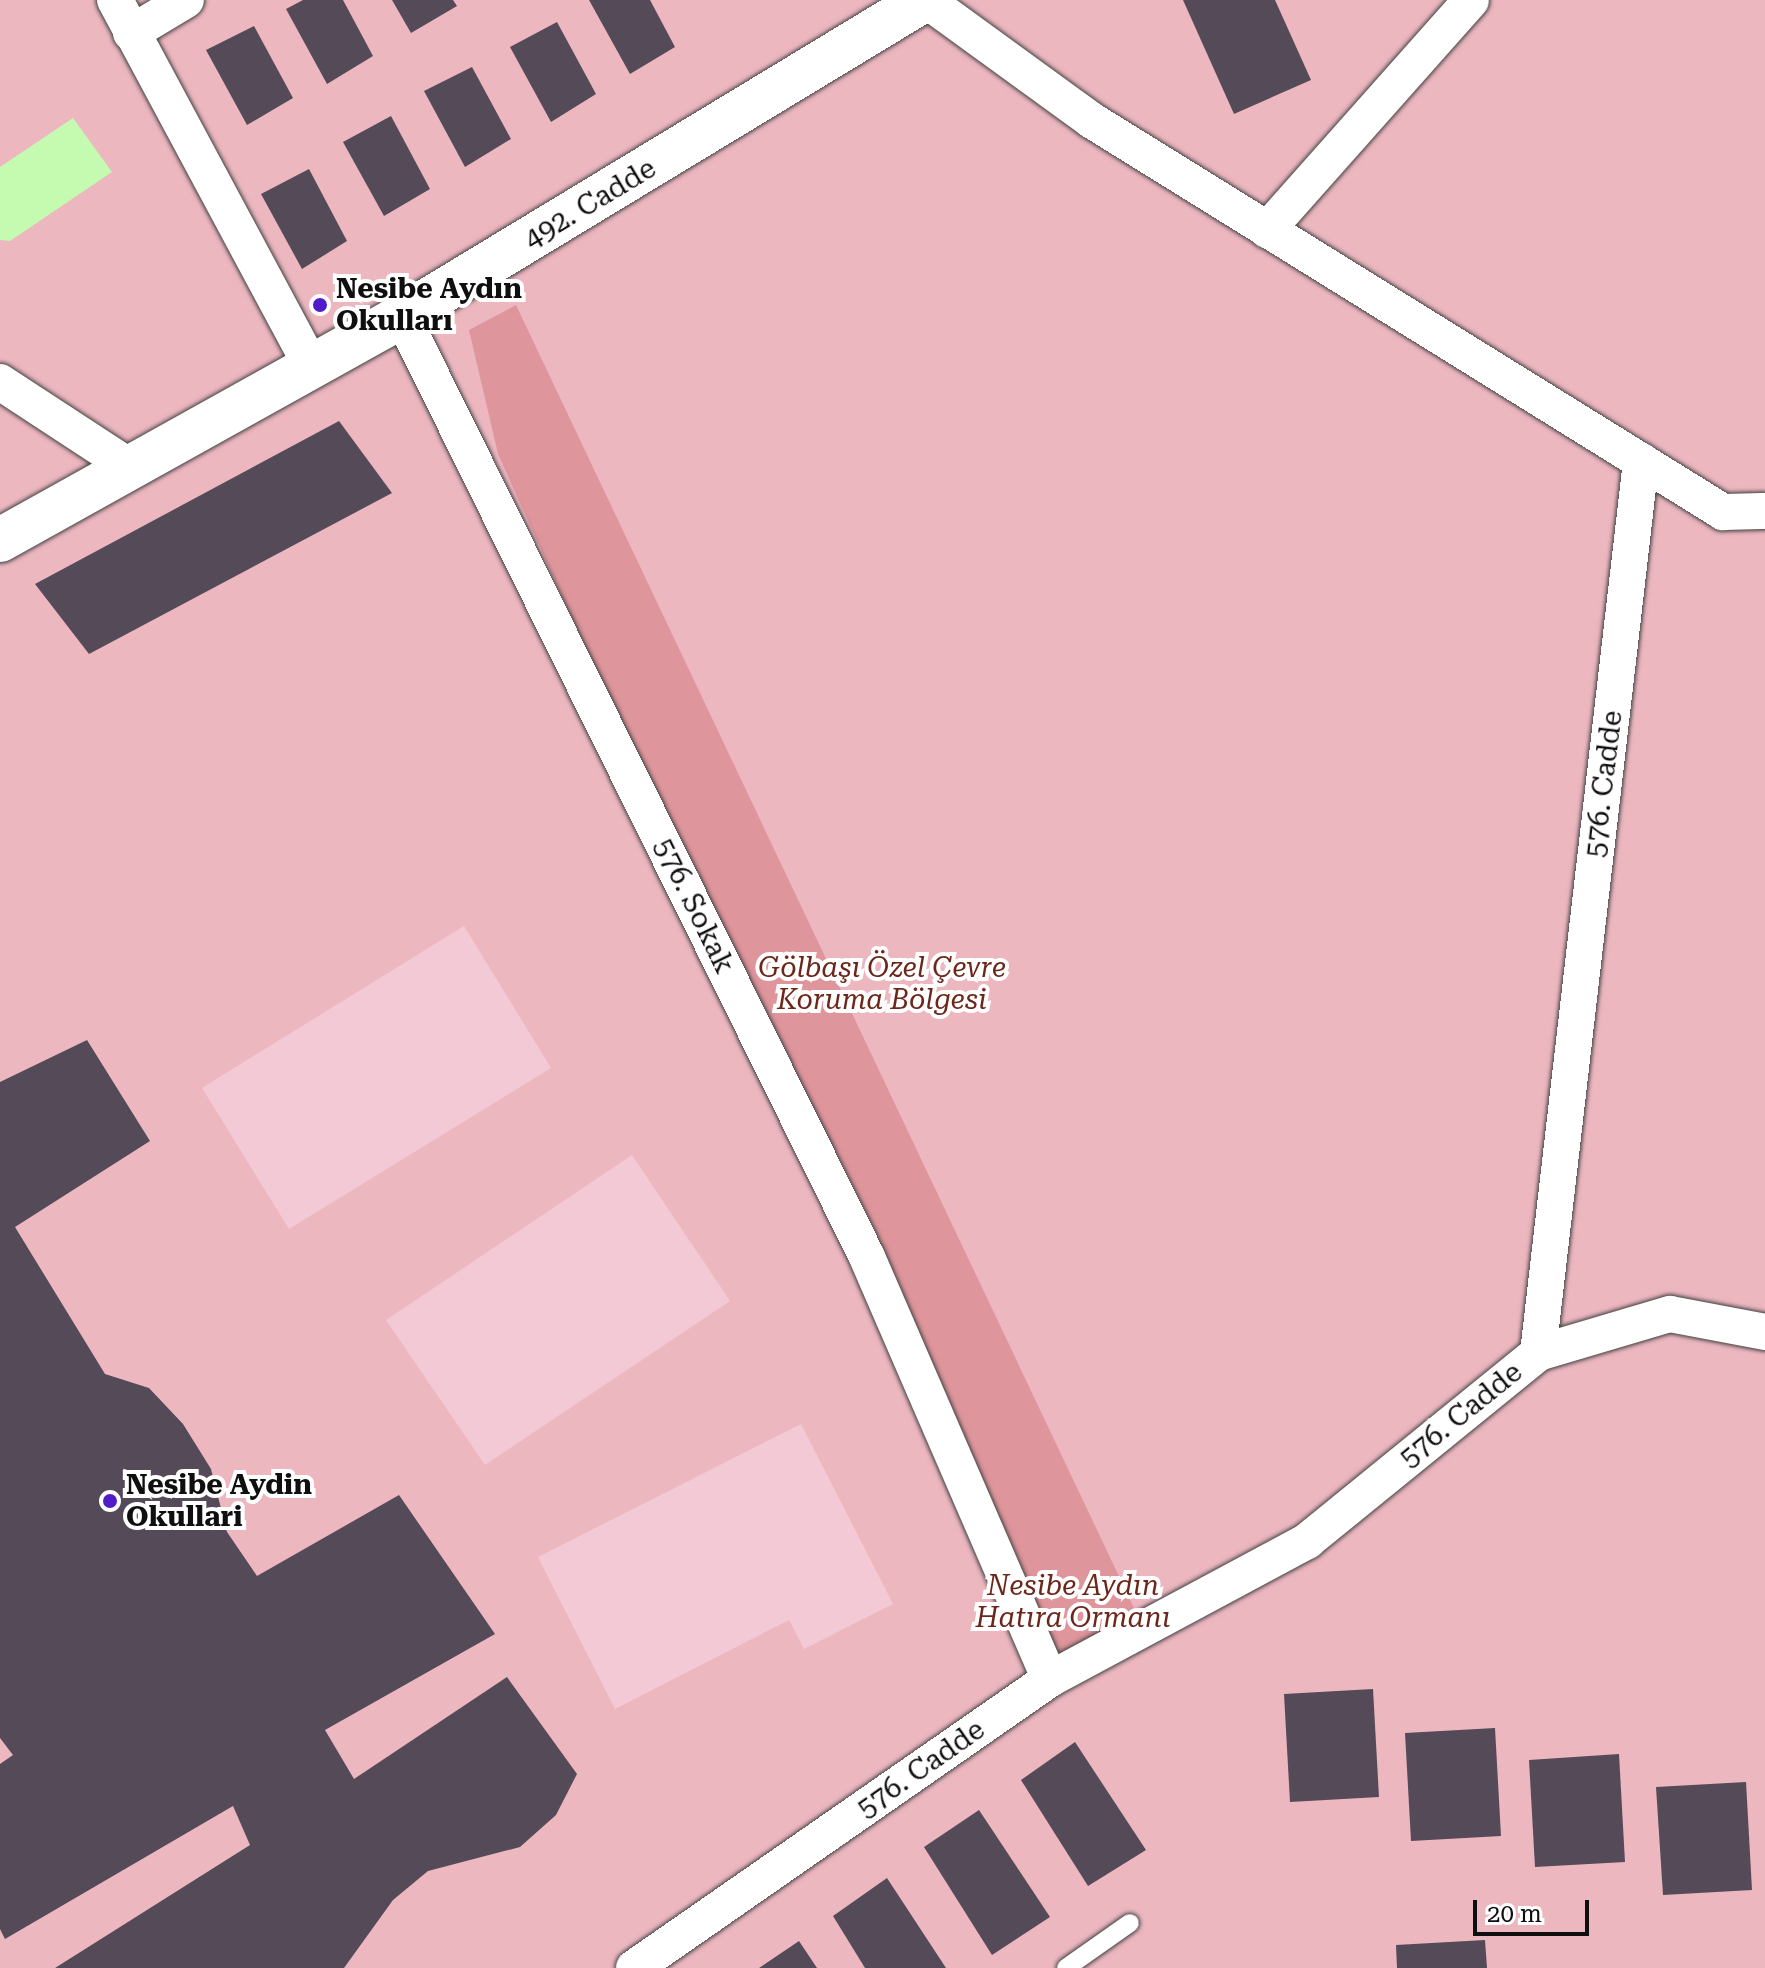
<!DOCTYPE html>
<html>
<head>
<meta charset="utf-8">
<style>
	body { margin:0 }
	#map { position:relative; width:1765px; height:1968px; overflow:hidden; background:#fff1fd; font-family:"Roboto Serif",serif }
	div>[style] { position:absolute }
	.green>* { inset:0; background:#edb7c0 }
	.forest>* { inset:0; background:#df959c }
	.pitch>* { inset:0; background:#f3c9d6 }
	.water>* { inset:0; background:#c5fab1 }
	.building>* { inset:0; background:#554a58 }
	.roads { filter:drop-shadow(0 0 2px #424242) drop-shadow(0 0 2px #424242) }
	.service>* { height:18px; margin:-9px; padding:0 9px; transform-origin:9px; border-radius:9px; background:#fff }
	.minor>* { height:36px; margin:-18px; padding:0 18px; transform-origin:18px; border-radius:18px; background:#fff }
	.tertiary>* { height:44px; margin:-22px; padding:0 22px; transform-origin:22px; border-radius:22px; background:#fff }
	.dots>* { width:22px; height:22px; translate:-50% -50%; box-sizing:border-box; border:4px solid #fff; border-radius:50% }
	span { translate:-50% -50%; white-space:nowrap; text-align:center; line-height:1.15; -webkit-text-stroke:8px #fff; paint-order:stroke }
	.street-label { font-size:28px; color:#0f0f0f }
	.poi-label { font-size:28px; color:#0f0f0f; font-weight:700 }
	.left { translate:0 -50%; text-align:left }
	.park-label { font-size:28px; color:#6c261a; font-style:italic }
	.scale { position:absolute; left:1473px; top:1900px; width:116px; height:36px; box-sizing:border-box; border:4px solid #0f0f0f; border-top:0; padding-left:10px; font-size:24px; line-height:28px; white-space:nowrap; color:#0f0f0f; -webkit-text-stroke:6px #fff; paint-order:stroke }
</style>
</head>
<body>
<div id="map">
	<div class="green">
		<i style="clip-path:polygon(0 0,1765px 0,1765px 1968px,0 1968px)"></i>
	</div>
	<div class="forest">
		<i style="clip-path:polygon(516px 305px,1144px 1629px,1050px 1679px,498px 454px,469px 330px)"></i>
	</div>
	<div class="pitch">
		<i style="clip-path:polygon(464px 926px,551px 1068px,289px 1229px,202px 1088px)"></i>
		<i style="clip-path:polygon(632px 1155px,730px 1301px,485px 1465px,386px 1320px)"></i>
		<i style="clip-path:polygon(801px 1424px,893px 1604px,804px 1649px,789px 1620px,615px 1709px,538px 1557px)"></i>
	</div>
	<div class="water">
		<i style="clip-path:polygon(73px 118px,112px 172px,10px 241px,0 240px,0 167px)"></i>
	</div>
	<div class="building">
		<i style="clip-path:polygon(303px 0,343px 0,373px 56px,327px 84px,286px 9px)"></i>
		<i style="clip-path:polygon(392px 0,453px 0,457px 6px,411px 33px)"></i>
		<i style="clip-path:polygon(589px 0,650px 0,675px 47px,630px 74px)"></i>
		<i style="clip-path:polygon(1183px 0,1275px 0,1311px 80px,1234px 114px)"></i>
		<i style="clip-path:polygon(557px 22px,596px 94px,551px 122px,510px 47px)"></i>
		<i style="clip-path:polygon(254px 26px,293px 98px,247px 125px,206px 50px)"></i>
		<i style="clip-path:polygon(472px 67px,511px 139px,465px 167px,424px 91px)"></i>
		<i style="clip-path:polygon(391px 116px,430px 189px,384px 216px,343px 142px)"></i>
		<i style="clip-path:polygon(309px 169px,347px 241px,302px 269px,261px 194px)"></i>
		<i style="clip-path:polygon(339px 421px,392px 493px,89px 654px,35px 584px)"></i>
		<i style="clip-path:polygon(87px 1040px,150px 1141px,15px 1227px,105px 1374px,149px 1388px,183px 1424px,211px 1469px,227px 1532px,257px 1576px,399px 1495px,495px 1634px,325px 1730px,354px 1779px,507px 1677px,577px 1774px,556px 1815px,520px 1847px,428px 1871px,393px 1900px,344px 1968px,55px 1968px,250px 1845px,233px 1806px,5px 1939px,0 1929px,0 1764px,13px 1755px,0 1738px,0 1082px)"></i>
		<i style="clip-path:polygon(1373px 1689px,1379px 1797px,1290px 1802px,1284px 1694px)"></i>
		<i style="clip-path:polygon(1495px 1728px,1501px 1836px,1411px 1841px,1405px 1733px)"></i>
		<i style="clip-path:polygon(1075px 1742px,1146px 1850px,1088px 1886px,1021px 1780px)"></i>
		<i style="clip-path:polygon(1619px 1754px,1625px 1862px,1535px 1867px,1529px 1760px)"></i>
		<i style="clip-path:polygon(1746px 1782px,1752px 1890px,1663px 1895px,1656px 1787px)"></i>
		<i style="clip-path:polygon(979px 1810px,1050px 1917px,992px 1955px,924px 1847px)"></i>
		<i style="clip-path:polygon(887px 1878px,946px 1968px,865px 1968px,833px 1916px)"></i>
		<i style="clip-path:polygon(1485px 1940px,1487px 1968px,1397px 1968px,1396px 1945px)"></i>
		<i style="clip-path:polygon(799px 1941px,817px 1968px,759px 1968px)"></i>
	</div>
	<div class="roads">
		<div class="service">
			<i style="left:1066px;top:1968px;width:78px;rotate:-35.1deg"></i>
		</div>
		<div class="minor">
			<i style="left:115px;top:0;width:417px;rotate:61.8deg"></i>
			<i style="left:926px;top:0;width:204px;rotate:36deg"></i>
			<i style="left:1091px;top:120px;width:744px;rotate:31.81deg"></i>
			<i style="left:1723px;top:512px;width:42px;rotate:-1.4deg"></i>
			<i style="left:131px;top:33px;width:64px;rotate:-31deg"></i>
			<i style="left:1267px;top:230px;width:307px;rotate:-48.4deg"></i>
			<i style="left:402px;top:316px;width:1050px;rotate:63.7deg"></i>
			<i style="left:867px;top:1257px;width:460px;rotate:66.6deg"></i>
			<i style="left:0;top:382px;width:155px;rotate:33.2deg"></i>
			<i style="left:1538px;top:1353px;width:898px;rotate:-83.41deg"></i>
			<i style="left:634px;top:1968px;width:507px;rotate:-34.79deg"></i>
			<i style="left:1050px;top:1679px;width:292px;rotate:-28.2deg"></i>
			<i style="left:1307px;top:1541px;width:298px;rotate:-39.1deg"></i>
			<i style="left:1538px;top:1353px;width:138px;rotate:-16.5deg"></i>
			<i style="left:1670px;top:1314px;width:97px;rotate:10.7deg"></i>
		</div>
		<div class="tertiary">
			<i style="left:0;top:540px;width:460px;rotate:-29.1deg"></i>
			<i style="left:402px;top:316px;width:610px;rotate:-31.19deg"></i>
		</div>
	</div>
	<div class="dots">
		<i style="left:320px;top:305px;background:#511cc9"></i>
		<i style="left:110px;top:1501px;background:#511cc9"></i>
	</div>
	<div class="street-label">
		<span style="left:590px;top:204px;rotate:-31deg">492. Cadde</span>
		<span style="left:1604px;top:784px;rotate:-83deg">576. Cadde</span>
		<span style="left:694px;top:906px;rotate:64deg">576. Sokak</span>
		<span style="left:1461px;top:1415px;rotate:-39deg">576. Cadde</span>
		<span style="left:921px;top:1769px;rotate:-35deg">576. Cadde</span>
	</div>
	<div class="poi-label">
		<span class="left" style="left:336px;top:305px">Nesibe Aydın<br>Okulları</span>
		<span class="left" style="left:126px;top:1501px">Nesibe Aydin<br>Okullari</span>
	</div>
	<div class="park-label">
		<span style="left:882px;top:984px">Gölbaşı Özel Çevre<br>Koruma Bölgesi</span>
		<span style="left:1073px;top:1602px">Nesibe Aydın<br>Hatıra Ormanı</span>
	</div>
	<div class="scale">20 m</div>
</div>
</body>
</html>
